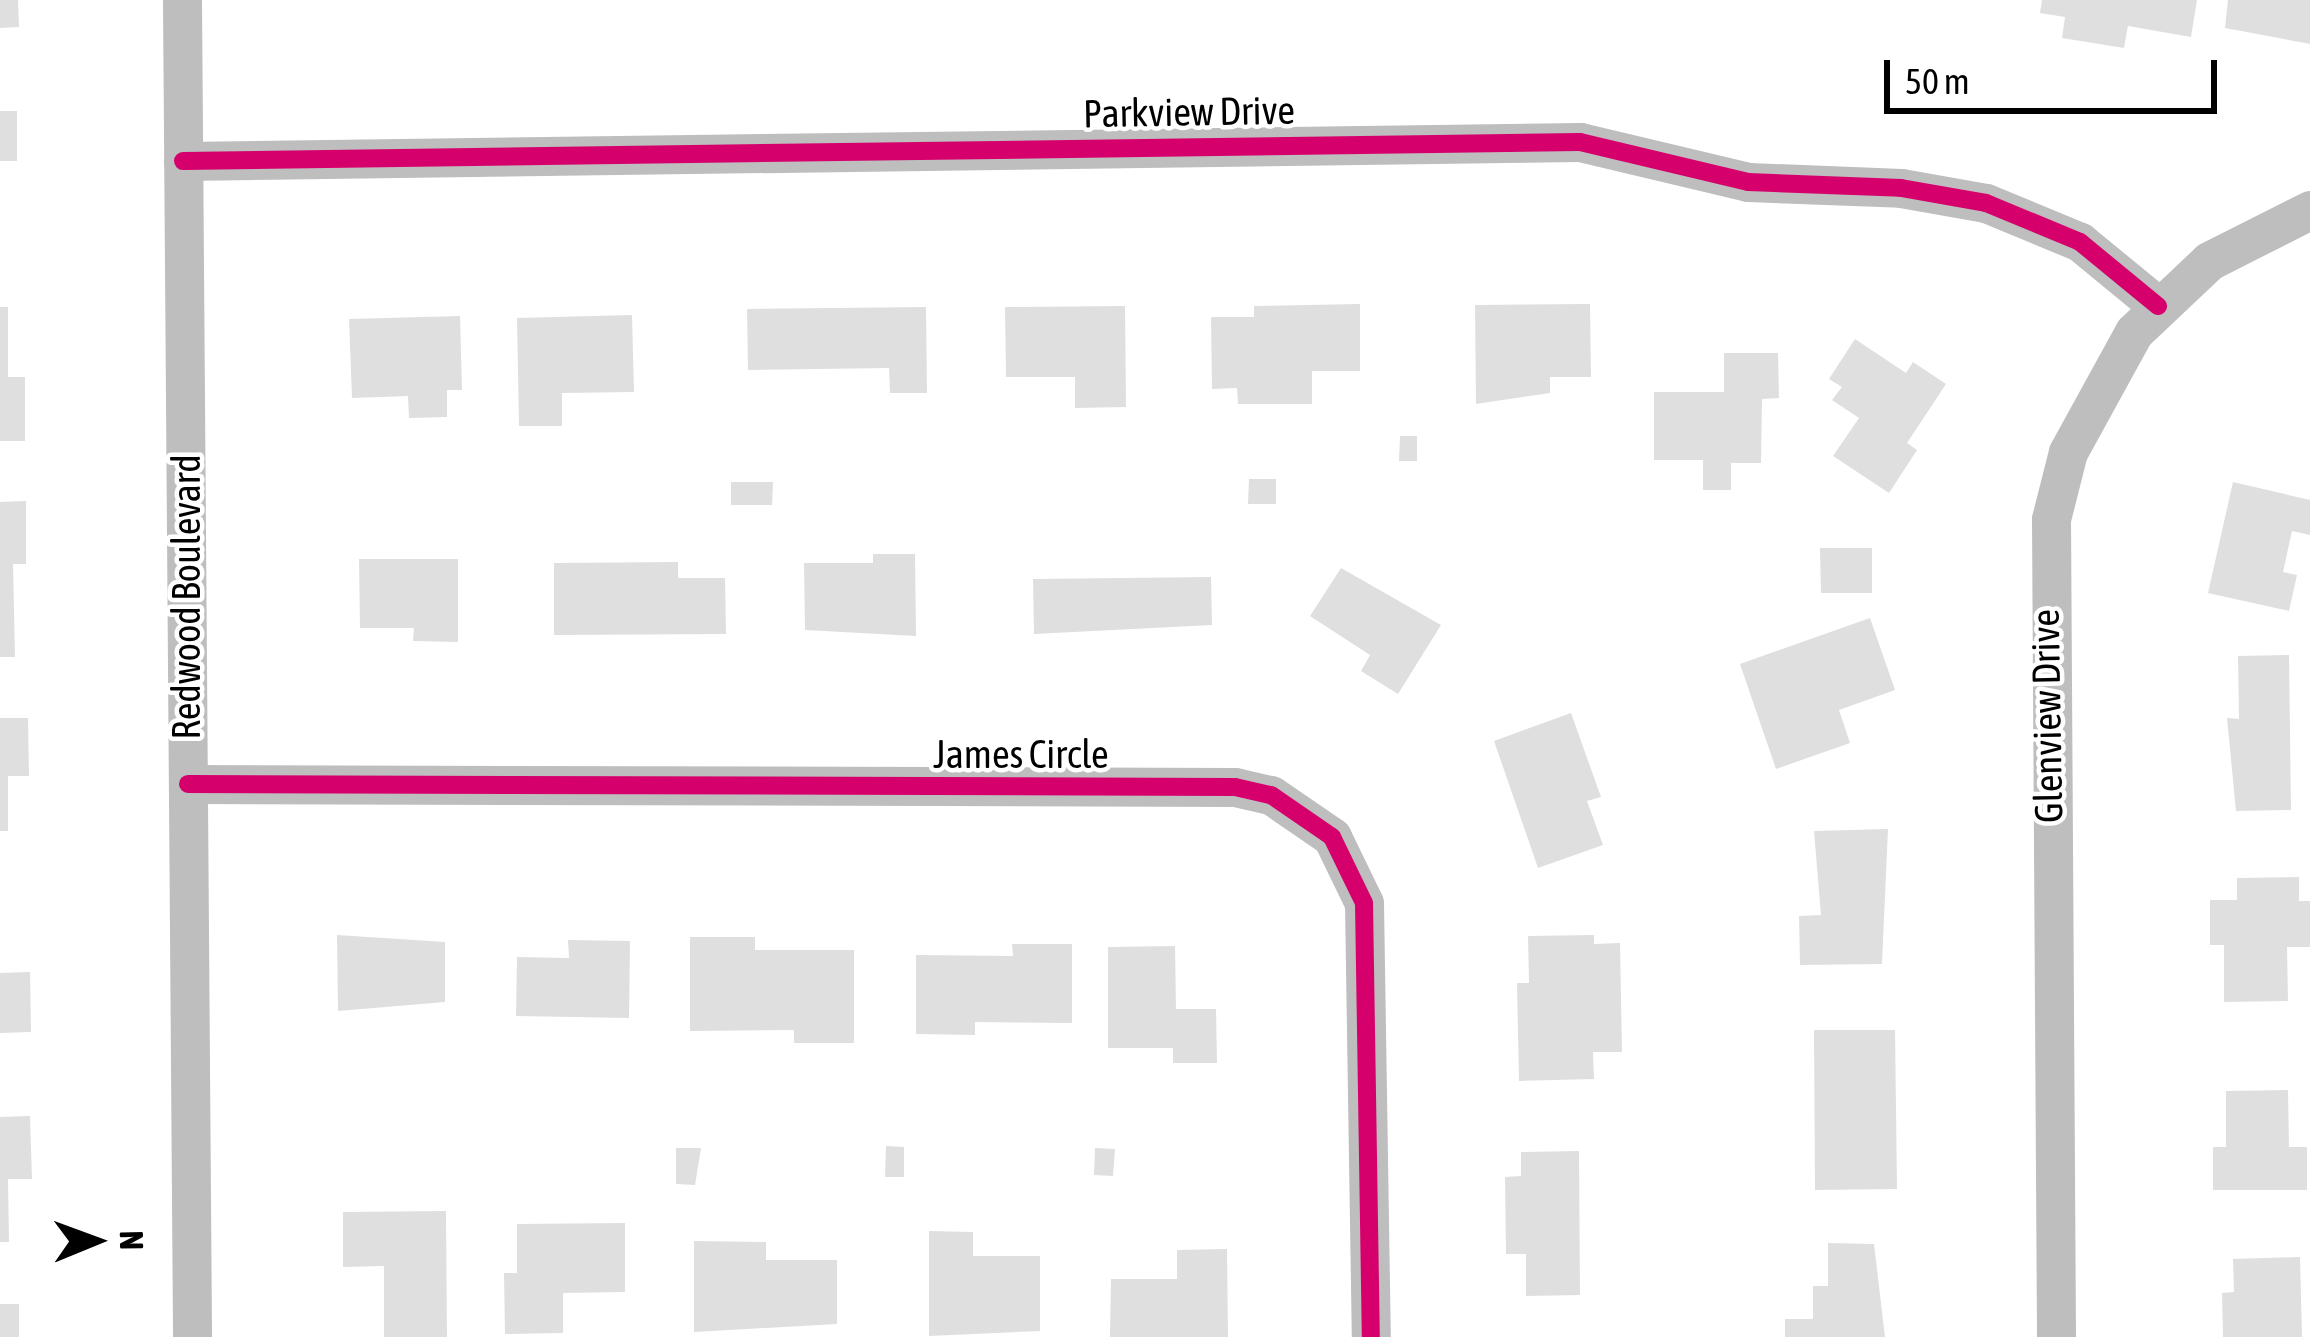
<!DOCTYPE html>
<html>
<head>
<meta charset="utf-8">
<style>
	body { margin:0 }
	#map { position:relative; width:2310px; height:1337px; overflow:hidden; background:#fff; font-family:"Asap Condensed",sans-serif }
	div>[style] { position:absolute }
	.building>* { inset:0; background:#dfdfdf }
	.minor>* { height:39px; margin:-19.5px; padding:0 19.5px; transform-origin:19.5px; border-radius:19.5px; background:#bebebe }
	.cycleway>* { height:18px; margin:-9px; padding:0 9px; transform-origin:9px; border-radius:9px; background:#d6006c }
	span { translate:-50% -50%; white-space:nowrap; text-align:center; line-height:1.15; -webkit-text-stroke:9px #fff; paint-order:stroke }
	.street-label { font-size:39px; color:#000 }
	.north { position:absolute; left:36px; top:1181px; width:120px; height:120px; -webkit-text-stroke:9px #fff; paint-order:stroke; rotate:89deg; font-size:33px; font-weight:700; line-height:48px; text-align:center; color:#000 }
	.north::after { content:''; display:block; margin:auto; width:42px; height:54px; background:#000; clip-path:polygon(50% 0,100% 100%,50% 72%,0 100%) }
	.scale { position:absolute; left:1884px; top:60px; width:333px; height:54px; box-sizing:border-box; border:6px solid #000; border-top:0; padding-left:15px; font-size:36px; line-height:42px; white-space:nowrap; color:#000; -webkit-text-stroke:9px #fff; paint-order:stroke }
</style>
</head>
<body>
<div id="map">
	<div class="building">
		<i style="clip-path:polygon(0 0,18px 0,19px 27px,0 28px)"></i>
		<i style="clip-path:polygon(2042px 0,2197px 0,2191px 37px,2128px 26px,2124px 48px,2062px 38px,2065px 17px,2040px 13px)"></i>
		<i style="clip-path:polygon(2228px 0,2310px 0,2310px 44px,2225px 28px)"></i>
		<i style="clip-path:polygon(0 111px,17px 111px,17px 161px,0 161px)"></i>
		<i style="clip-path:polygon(1360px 304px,1360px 371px,1312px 371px,1312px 404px,1238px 404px,1237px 388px,1212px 389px,1211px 317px,1254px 317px,1254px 306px)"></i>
		<i style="clip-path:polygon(1590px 304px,1591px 377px,1550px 377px,1550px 393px,1476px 404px,1475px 305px)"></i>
		<i style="clip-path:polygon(1125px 306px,1126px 407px,1075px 408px,1075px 377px,1006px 377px,1005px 307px)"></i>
		<i style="clip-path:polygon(0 307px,8px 307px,8px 377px,25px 377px,25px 441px,0 441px)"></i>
		<i style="clip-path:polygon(926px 307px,927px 393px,890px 393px,889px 368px,748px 370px,747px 309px)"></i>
		<i style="clip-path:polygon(632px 315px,634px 392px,562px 393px,562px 426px,519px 426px,517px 318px)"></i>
		<i style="clip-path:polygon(460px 316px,462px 390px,447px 390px,447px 417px,409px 418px,408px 396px,352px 398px,349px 319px)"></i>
		<i style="clip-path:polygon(1855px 339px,1906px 373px,1913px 362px,1946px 384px,1907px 443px,1917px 450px,1889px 493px,1833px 456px,1859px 418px,1832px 400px,1842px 387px,1829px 379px)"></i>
		<i style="clip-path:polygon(1724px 353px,1778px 353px,1779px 398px,1762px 399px,1761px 463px,1731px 463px,1731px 490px,1703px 490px,1703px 460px,1654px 460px,1654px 392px,1724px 392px)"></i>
		<i style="clip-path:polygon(1400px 436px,1417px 436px,1417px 461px,1399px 461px)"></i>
		<i style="clip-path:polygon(1249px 479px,1276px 479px,1276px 504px,1248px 504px)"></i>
		<i style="clip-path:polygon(731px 482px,773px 482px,772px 505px,731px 505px)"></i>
		<i style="clip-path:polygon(2233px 482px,2310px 500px,2310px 535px,2292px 531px,2283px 572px,2297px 575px,2289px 611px,2208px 593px)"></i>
		<i style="clip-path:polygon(26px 501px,26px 564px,13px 564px,15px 657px,0 657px,0 502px)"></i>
		<i style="clip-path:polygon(1820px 548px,1872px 548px,1872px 593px,1821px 593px)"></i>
		<i style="clip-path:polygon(873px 554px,915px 554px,916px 636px,805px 630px,804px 563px,873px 563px)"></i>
		<i style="clip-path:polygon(359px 559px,458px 559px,458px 642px,413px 641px,414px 628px,360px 628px)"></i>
		<i style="clip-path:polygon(678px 562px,678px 578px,725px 578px,726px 634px,554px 635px,554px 563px)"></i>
		<i style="clip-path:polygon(1341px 568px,1441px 625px,1398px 694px,1361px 671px,1370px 655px,1310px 616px)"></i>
		<i style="clip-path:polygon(1211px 577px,1212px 625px,1034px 634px,1033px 579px)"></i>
		<i style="clip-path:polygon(1870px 618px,1895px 690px,1839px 710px,1850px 743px,1776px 769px,1740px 664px)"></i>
		<i style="clip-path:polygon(2289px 655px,2291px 810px,2236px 811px,2227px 718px,2239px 719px,2238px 656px)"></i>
		<i style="clip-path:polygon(1571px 713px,1601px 797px,1587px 801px,1603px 845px,1538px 868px,1494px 741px)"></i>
		<i style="clip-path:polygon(0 718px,28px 718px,29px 776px,8px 776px,8px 831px,0 831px)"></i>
		<i style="clip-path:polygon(1888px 829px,1882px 964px,1800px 965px,1799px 916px,1821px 915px,1814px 831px)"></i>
		<i style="clip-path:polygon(2299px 877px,2299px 901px,2310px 901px,2310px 947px,2287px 947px,2288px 1001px,2224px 1002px,2224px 945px,2210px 945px,2210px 900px,2237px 900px,2237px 878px)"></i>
		<i style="clip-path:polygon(337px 935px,445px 942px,445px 1002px,338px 1011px)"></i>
		<i style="clip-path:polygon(1594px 935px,1594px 944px,1620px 943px,1622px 1052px,1593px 1052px,1594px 1079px,1519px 1081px,1517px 983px,1529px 983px,1528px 936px)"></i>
		<i style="clip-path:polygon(690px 937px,755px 937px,755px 950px,854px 950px,854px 1043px,794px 1043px,794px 1030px,690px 1031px)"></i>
		<i style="clip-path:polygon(568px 940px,630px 941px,629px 1018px,516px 1016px,517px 957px,569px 958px)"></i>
		<i style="clip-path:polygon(1012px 944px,1072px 944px,1072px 1023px,975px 1022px,975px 1035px,916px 1034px,916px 955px,1013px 956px)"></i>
		<i style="clip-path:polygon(1175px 946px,1176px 1009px,1216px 1009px,1217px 1063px,1173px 1063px,1173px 1048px,1108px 1048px,1108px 947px)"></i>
		<i style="clip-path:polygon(30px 972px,31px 1032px,0 1033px,0 973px)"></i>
		<i style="clip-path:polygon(1814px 1030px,1895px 1030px,1897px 1189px,1815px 1190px)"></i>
		<i style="clip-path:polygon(2288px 1090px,2289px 1147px,2307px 1147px,2307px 1190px,2213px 1190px,2213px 1147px,2226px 1147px,2226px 1091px)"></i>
		<i style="clip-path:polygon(30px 1116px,32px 1179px,8px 1179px,9px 1242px,0 1242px,0 1117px)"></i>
		<i style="clip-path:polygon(886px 1146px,904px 1147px,904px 1177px,885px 1177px)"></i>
		<i style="clip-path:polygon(676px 1148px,701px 1148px,695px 1185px,676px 1184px)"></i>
		<i style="clip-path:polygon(1095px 1148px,1115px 1149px,1113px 1176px,1094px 1175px)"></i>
		<i style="clip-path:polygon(1579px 1151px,1580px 1295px,1526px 1296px,1526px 1254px,1506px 1254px,1505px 1177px,1521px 1176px,1521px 1152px)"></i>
		<i style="clip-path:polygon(446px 1211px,447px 1337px,384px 1337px,384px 1266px,343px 1267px,343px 1212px)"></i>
		<i style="clip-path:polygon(625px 1223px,625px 1292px,563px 1293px,563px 1333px,505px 1334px,504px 1273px,517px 1273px,517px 1224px)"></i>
		<i style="clip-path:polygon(929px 1231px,973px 1232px,973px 1256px,1040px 1256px,1040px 1331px,929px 1336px)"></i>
		<i style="clip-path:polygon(694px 1241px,766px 1242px,766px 1260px,837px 1260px,837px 1324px,694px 1332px)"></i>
		<i style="clip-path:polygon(1828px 1243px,1874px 1244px,1885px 1337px,1785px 1337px,1785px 1319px,1813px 1319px,1813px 1286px,1828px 1286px)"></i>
		<i style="clip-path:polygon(1227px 1249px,1228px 1337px,1110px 1337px,1111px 1279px,1177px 1279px,1177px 1250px)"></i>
		<i style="clip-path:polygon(2300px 1257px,2302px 1337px,2223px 1337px,2222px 1293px,2234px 1292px,2233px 1259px)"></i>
		<i style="clip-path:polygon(0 1304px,19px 1304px,19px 1337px,0 1337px)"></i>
	</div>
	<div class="minor">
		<i style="left:182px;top:0;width:1337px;rotate:89.57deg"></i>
		<i style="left:183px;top:161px;width:1397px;rotate:-0.78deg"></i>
		<i style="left:1580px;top:142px;width:173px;rotate:13.4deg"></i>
		<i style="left:1748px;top:182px;width:153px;rotate:2.2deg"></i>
		<i style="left:1901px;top:188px;width:86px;rotate:10deg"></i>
		<i style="left:1986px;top:203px;width:102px;rotate:22.5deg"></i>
		<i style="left:2080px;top:242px;width:101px;rotate:39.4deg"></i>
		<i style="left:188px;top:784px;width:1047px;rotate:0.16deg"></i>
		<i style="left:1235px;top:787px;width:37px;rotate:13deg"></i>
		<i style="left:1271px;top:795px;width:74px;rotate:34.5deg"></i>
		<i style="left:1332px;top:837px;width:73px;rotate:64.1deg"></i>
		<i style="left:1364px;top:903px;width:434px;rotate:89.1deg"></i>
		<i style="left:2056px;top:1337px;width:818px;rotate:-90.35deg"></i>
		<i style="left:2051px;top:519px;width:69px;rotate:-75.8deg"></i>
		<i style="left:2068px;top:452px;width:137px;rotate:-61.2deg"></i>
		<i style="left:2134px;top:332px;width:103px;rotate:-43.4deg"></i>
		<i style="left:2209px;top:261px;width:113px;rotate:-26.8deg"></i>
	</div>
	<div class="cycleway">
		<i style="left:183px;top:161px;width:1397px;rotate:-0.78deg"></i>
		<i style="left:1580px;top:142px;width:173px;rotate:13.4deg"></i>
		<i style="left:1748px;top:182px;width:153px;rotate:2.2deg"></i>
		<i style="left:1901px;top:188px;width:86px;rotate:10deg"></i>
		<i style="left:1986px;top:203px;width:102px;rotate:22.5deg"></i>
		<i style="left:2080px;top:242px;width:101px;rotate:39.4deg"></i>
		<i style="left:188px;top:784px;width:1047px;rotate:0.16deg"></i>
		<i style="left:1235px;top:787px;width:37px;rotate:13deg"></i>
		<i style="left:1271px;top:795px;width:74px;rotate:34.5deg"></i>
		<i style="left:1332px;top:837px;width:73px;rotate:64.1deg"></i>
		<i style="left:1364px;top:903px;width:434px;rotate:89.1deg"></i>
	</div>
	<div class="street-label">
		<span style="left:1189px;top:112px;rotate:-1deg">Parkview Drive</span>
		<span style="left:186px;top:597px;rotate:-90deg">Redwood Boulevard</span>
		<span style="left:2047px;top:716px;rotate:-91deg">Glenview Drive</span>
		<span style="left:1021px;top:754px">James Circle</span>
	</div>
	<div class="north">N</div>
	<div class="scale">50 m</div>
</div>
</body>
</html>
